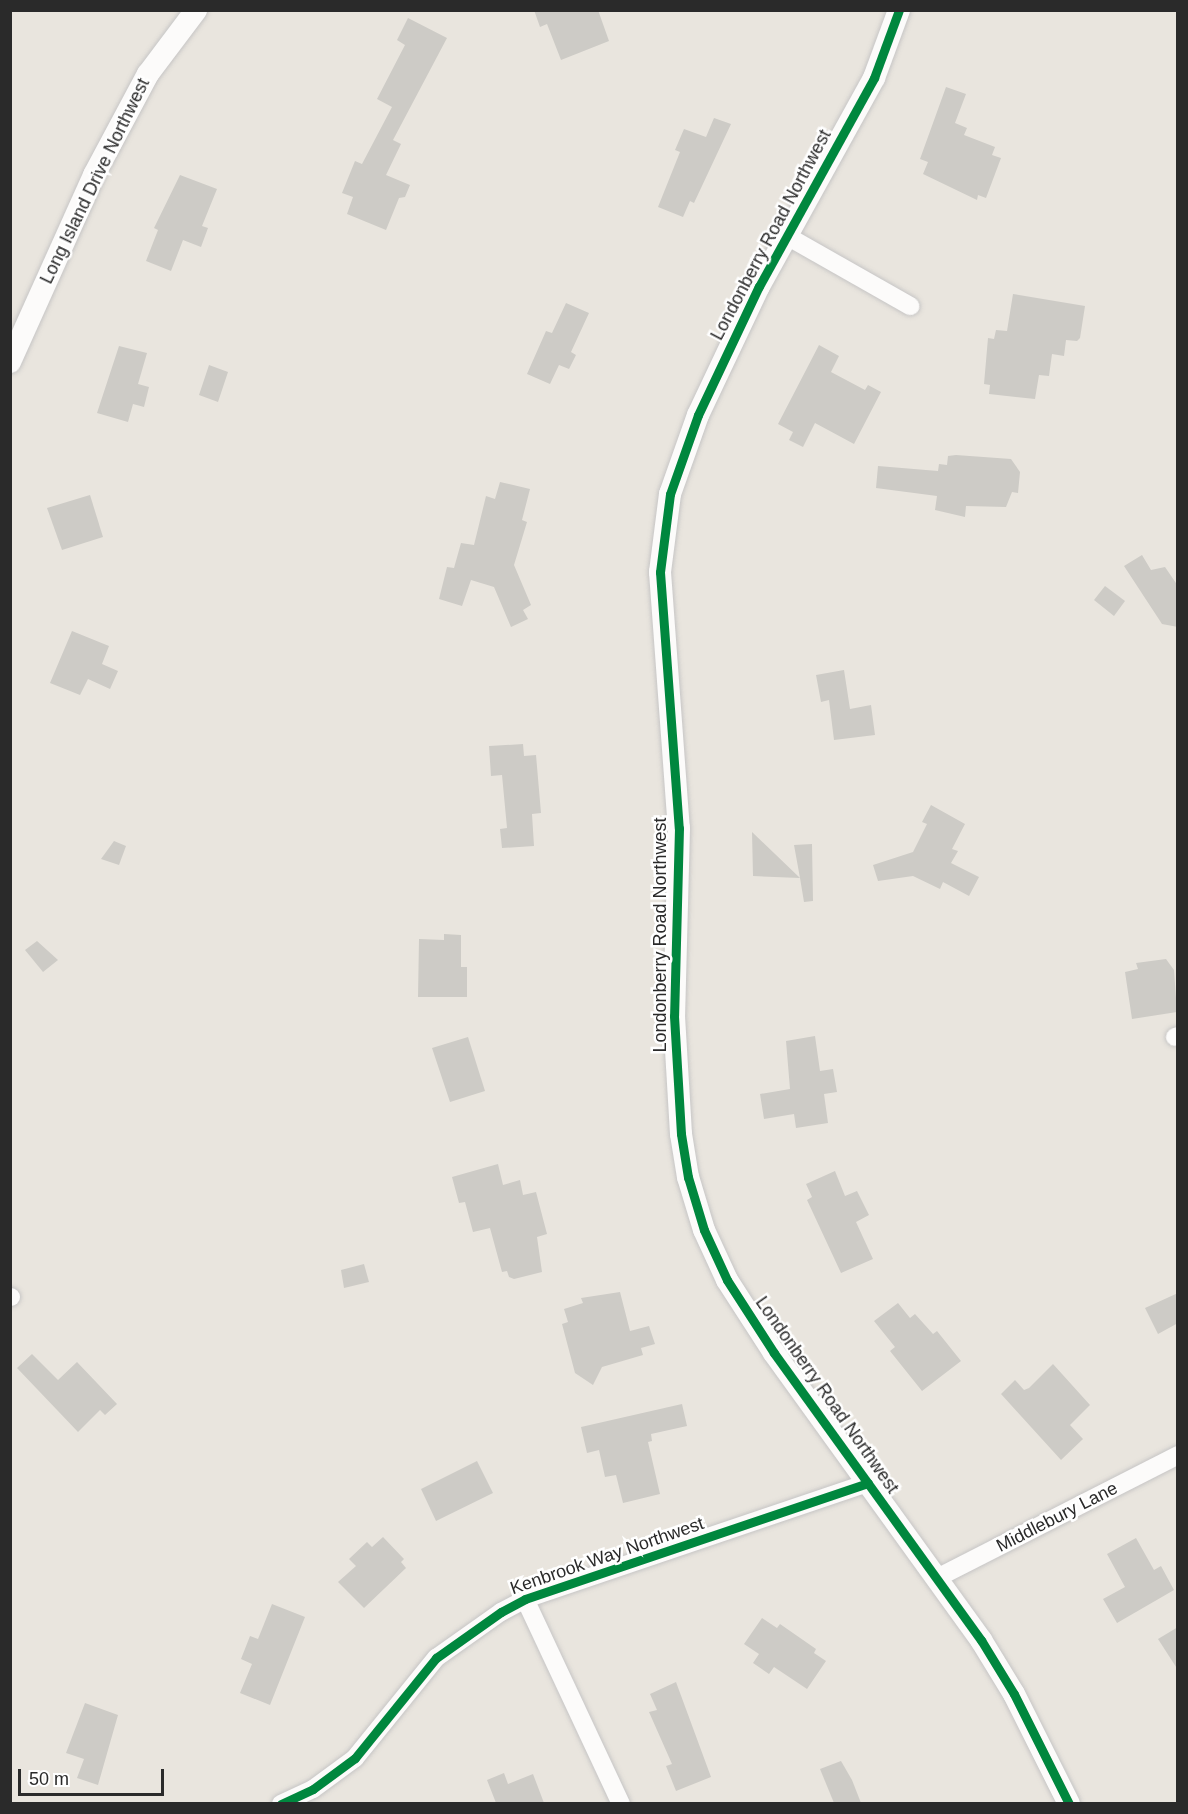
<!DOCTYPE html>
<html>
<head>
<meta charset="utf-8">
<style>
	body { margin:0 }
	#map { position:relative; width:1188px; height:1814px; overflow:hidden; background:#e9e5de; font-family:Helvetica,sans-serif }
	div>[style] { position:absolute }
	.building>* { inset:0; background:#cdcbc6 }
	.roads { filter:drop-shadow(0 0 2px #c6c5c5) drop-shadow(0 0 2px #c6c5c5) }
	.minor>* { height:18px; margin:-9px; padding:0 9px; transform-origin:9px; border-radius:9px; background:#fcfbfa }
	.tertiary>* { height:22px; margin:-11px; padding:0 11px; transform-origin:11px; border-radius:11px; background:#fcfbfa }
	.cycleway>* { height:9px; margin:-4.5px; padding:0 4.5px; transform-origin:4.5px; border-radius:4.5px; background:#00873e }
	span { translate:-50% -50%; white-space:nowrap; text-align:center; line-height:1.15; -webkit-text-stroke:5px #fff; paint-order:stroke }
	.street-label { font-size:18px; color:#2a2a2a }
	.frame { position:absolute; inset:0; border:12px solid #2a2a2a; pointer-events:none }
	.scale { position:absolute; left:18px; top:1769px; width:146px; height:27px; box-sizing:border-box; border:3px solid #2a2a2a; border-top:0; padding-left:8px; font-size:18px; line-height:21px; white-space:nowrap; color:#2a2a2a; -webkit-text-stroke:4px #fff; paint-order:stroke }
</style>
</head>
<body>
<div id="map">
	<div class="building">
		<i style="clip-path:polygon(534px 10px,598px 10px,609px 41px,561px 60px,547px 24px,540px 27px)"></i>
		<i style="clip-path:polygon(408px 18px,447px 38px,393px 140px,401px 144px,386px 175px,410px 185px,405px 197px,399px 198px,386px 230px,347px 214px,353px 197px,342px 193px,355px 161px,362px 164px,392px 107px,377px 99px,405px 45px,397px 40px)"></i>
		<i style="clip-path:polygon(946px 87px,966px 94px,955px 123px,967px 128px,964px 135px,995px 147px,992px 155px,1001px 158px,986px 198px,978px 195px,977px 200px,923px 174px,928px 162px,920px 159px)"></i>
		<i style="clip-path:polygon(714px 118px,731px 124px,694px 203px,690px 201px,683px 217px,658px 207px,680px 152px,675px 150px,684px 129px,706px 137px)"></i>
		<i style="clip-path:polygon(180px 175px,217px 189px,202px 226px,208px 228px,201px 247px,183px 240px,171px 271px,146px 261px,158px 230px,154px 228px)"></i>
		<i style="clip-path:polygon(1013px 294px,1085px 306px,1080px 338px,1077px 341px,1066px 340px,1064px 356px,1052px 354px,1049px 376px,1039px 375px,1035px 399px,989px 394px,990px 385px,984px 384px,988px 338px,994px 339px,996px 330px,1007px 331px)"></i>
		<i style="clip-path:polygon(566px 303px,589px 313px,571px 352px,576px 355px,569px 369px,559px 365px,550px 384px,527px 374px,546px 331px,552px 333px)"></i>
		<i style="clip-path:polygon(819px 345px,839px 356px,831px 372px,865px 390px,868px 385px,881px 392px,854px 444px,815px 423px,803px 447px,789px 440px,793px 432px,778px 424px)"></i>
		<i style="clip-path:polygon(119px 346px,147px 353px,138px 384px,149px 387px,144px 407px,133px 404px,128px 422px,97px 413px)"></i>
		<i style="clip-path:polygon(209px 365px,228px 372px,218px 402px,199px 395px)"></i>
		<i style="clip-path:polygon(956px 455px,1011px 459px,1020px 472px,1018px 493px,1012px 492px,1006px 507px,966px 506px,965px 517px,935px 510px,937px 496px,876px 488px,878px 466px,938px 471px,939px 464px,947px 465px,948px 456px)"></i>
		<i style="clip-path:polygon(500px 482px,530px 489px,522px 520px,527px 522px,514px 565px,531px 605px,523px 610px,528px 619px,511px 627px,494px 587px,471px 580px,462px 606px,439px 599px,447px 567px,454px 568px,461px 543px,474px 545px,486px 496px,495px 499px)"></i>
		<i style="clip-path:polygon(90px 495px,103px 537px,62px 550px,47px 508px)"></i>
		<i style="clip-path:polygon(1142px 555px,1151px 570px,1165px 567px,1178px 586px,1178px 627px,1162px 624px,1124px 566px)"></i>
		<i style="clip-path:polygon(1105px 586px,1125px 601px,1114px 616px,1094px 600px)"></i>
		<i style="clip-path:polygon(72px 631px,109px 646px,102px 664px,118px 671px,110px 689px,88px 679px,80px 695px,50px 683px)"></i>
		<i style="clip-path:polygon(844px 670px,850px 709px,871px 705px,875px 735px,834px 740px,829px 700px,821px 702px,816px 675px)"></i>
		<i style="clip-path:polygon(523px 744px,524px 756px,536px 755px,541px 813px,532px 814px,534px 846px,502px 848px,500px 829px,507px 828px,502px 775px,491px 776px,489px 746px)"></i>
		<i style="clip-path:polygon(931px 805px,965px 824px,952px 849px,958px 851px,951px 863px,979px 877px,969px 896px,943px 882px,940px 889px,913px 876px,878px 881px,873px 865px,913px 852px,927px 824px,922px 822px)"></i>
		<i style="clip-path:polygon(752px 832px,800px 878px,794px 845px,812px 844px,813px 901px,804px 902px,800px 878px,753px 876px)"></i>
		<i style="clip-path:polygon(114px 841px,126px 846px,119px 865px,101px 859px)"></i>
		<i style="clip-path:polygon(444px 934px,461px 935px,461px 967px,467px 967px,467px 997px,418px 997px,419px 939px,444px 940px)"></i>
		<i style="clip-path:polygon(37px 941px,58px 960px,43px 972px,25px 950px)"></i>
		<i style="clip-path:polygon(1166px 959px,1174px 970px,1177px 1012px,1132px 1019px,1125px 972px,1138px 969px,1136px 963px)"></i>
		<i style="clip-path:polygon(815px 1036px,820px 1071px,833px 1069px,837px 1092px,824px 1094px,828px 1123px,796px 1128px,794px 1114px,764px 1119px,760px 1094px,790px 1089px,786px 1041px)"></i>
		<i style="clip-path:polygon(468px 1037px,485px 1091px,450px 1102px,432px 1048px)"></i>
		<i style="clip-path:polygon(498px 1164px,503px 1185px,520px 1180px,523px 1195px,536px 1192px,547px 1234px,537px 1237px,542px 1272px,514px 1279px,509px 1277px,507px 1271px,502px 1272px,490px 1228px,473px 1232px,465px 1202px,459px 1203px,452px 1177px)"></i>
		<i style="clip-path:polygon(835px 1171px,845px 1196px,857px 1191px,869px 1215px,856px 1222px,873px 1259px,841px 1273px,807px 1200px,812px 1197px,806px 1184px)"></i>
		<i style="clip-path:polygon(364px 1264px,369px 1282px,344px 1288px,341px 1270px)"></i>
		<i style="clip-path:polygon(620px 1292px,630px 1331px,649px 1326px,655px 1344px,641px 1348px,643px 1355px,602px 1367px,593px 1385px,575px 1373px,562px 1324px,568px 1322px,564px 1309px,583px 1303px,581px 1298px)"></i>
		<i style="clip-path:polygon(1178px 1293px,1178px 1323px,1158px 1334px,1145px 1308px)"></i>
		<i style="clip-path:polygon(898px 1303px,910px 1318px,915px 1314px,933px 1334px,937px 1331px,961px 1361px,922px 1391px,890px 1351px,895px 1347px,874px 1321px)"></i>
		<i style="clip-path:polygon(32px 1354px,58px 1380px,77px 1362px,117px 1404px,105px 1415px,100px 1410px,78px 1432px,17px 1368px)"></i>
		<i style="clip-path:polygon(1053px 1364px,1090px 1405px,1070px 1425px,1083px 1439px,1061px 1460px,1001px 1394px,1015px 1380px,1024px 1390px,1029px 1388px)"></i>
		<i style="clip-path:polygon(682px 1404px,687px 1426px,651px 1434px,652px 1441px,648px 1442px,660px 1494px,623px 1503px,616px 1475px,605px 1477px,599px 1450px,587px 1453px,581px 1427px)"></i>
		<i style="clip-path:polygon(477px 1461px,493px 1493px,436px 1521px,421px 1489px)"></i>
		<i style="clip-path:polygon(383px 1537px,404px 1559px,401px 1562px,406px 1568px,364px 1608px,338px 1582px,356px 1566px,349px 1559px,367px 1542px,372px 1547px)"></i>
		<i style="clip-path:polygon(1136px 1538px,1154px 1570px,1161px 1566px,1174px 1590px,1117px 1623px,1103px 1599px,1125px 1587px,1107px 1554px)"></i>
		<i style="clip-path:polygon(272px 1604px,305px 1617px,270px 1705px,240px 1693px,252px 1664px,241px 1659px,250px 1636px,258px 1639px)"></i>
		<i style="clip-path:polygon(762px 1618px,777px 1628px,780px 1624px,816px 1649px,814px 1653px,826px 1661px,807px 1689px,774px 1667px,769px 1674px,753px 1663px,759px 1654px,744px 1644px)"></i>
		<i style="clip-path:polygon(1178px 1627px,1178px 1670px,1158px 1639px)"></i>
		<i style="clip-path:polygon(676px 1682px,711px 1777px,676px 1791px,666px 1766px,672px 1764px,649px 1712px,657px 1710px,650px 1694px)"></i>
		<i style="clip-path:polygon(85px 1703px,118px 1715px,98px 1785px,77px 1778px,84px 1759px,66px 1753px)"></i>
		<i style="clip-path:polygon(841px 1761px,852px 1780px,861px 1803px,834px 1803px,820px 1769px)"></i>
		<i style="clip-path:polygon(504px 1773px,508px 1784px,533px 1774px,544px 1803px,496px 1803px,487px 1780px)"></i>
	</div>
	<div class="roads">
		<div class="minor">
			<i style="left:787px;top:236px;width:142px;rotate:29.6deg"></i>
			<i style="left:1175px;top:1037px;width:3px;rotate:-18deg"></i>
			<i style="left:10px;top:1297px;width:1px"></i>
			<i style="left:937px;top:1578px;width:271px;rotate:-27deg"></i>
			<i style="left:525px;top:1599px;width:226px;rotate:64.9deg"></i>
			<i style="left:281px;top:1804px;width:35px;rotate:-25deg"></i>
			<i style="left:313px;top:1789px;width:52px;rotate:-36.4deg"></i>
			<i style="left:355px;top:1758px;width:129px;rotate:-51deg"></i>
			<i style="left:436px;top:1658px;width:80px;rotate:-35.3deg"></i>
			<i style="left:501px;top:1612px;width:27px;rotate:-28deg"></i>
			<i style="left:525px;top:1599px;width:362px;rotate:-18.7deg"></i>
		</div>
		<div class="tertiary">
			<i style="left:899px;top:10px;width:72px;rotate:110.2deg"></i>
			<i style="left:874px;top:78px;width:238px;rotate:118.9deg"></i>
			<i style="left:759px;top:286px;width:143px;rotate:115.3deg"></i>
			<i style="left:698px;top:415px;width:84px;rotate:109.5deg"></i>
			<i style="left:670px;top:494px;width:79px;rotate:97.3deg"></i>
			<i style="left:660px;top:572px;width:257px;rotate:85.8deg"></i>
			<i style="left:679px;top:828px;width:188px;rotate:91.5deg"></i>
			<i style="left:674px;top:1016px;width:118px;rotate:86.6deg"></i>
			<i style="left:681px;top:1134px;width:44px;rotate:80.8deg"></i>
			<i style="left:688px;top:1177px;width:55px;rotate:73.2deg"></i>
			<i style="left:704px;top:1230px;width:55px;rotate:65.3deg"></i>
			<i style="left:727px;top:1280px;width:87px;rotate:57.2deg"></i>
			<i style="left:774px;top:1353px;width:354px;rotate:54.2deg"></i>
			<i style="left:981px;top:1640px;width:63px;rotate:58.6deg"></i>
			<i style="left:1014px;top:1694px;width:123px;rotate:63.4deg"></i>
			<i style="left:10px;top:362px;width:205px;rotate:-65.8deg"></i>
			<i style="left:94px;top:175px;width:115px;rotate:-61.9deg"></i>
			<i style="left:148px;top:74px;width:80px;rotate:-53.1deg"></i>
		</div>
	</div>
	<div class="cycleway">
		<i style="left:899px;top:10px;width:72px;rotate:110.2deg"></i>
		<i style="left:874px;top:78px;width:238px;rotate:118.9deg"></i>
		<i style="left:759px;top:286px;width:143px;rotate:115.3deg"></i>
		<i style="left:698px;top:415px;width:84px;rotate:109.5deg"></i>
		<i style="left:670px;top:494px;width:79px;rotate:97.3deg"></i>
		<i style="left:660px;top:572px;width:257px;rotate:85.8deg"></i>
		<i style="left:679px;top:828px;width:188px;rotate:91.5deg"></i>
		<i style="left:674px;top:1016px;width:118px;rotate:86.6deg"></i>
		<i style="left:681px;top:1134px;width:44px;rotate:80.8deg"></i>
		<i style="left:688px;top:1177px;width:55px;rotate:73.2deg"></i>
		<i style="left:704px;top:1230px;width:55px;rotate:65.3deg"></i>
		<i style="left:727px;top:1280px;width:87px;rotate:57.2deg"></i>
		<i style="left:774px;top:1353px;width:354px;rotate:54.2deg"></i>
		<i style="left:981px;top:1640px;width:63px;rotate:58.6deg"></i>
		<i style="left:1014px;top:1694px;width:123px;rotate:63.4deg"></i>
		<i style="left:281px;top:1804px;width:35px;rotate:-25deg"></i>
		<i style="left:313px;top:1789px;width:52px;rotate:-36.4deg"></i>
		<i style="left:355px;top:1758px;width:129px;rotate:-51deg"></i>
		<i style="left:436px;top:1658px;width:80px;rotate:-35.3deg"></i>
		<i style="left:501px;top:1612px;width:27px;rotate:-28deg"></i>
		<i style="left:525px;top:1599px;width:362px;rotate:-18.7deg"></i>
	</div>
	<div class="street-label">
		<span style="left:95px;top:181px;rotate:-64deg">Long Island Drive Northwest</span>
		<span style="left:771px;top:235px;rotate:-62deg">Londonberry Road Northwest</span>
		<span style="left:660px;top:935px;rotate:-90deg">Londonberry Road Northwest</span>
		<span style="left:827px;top:1395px;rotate:55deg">Londonberry Road Northwest</span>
		<span style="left:1057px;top:1517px;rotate:-27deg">Middlebury Lane</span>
		<span style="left:607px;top:1556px;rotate:-19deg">Kenbrook Way Northwest</span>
	</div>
	<div class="frame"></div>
	<div class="scale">50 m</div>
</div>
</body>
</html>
